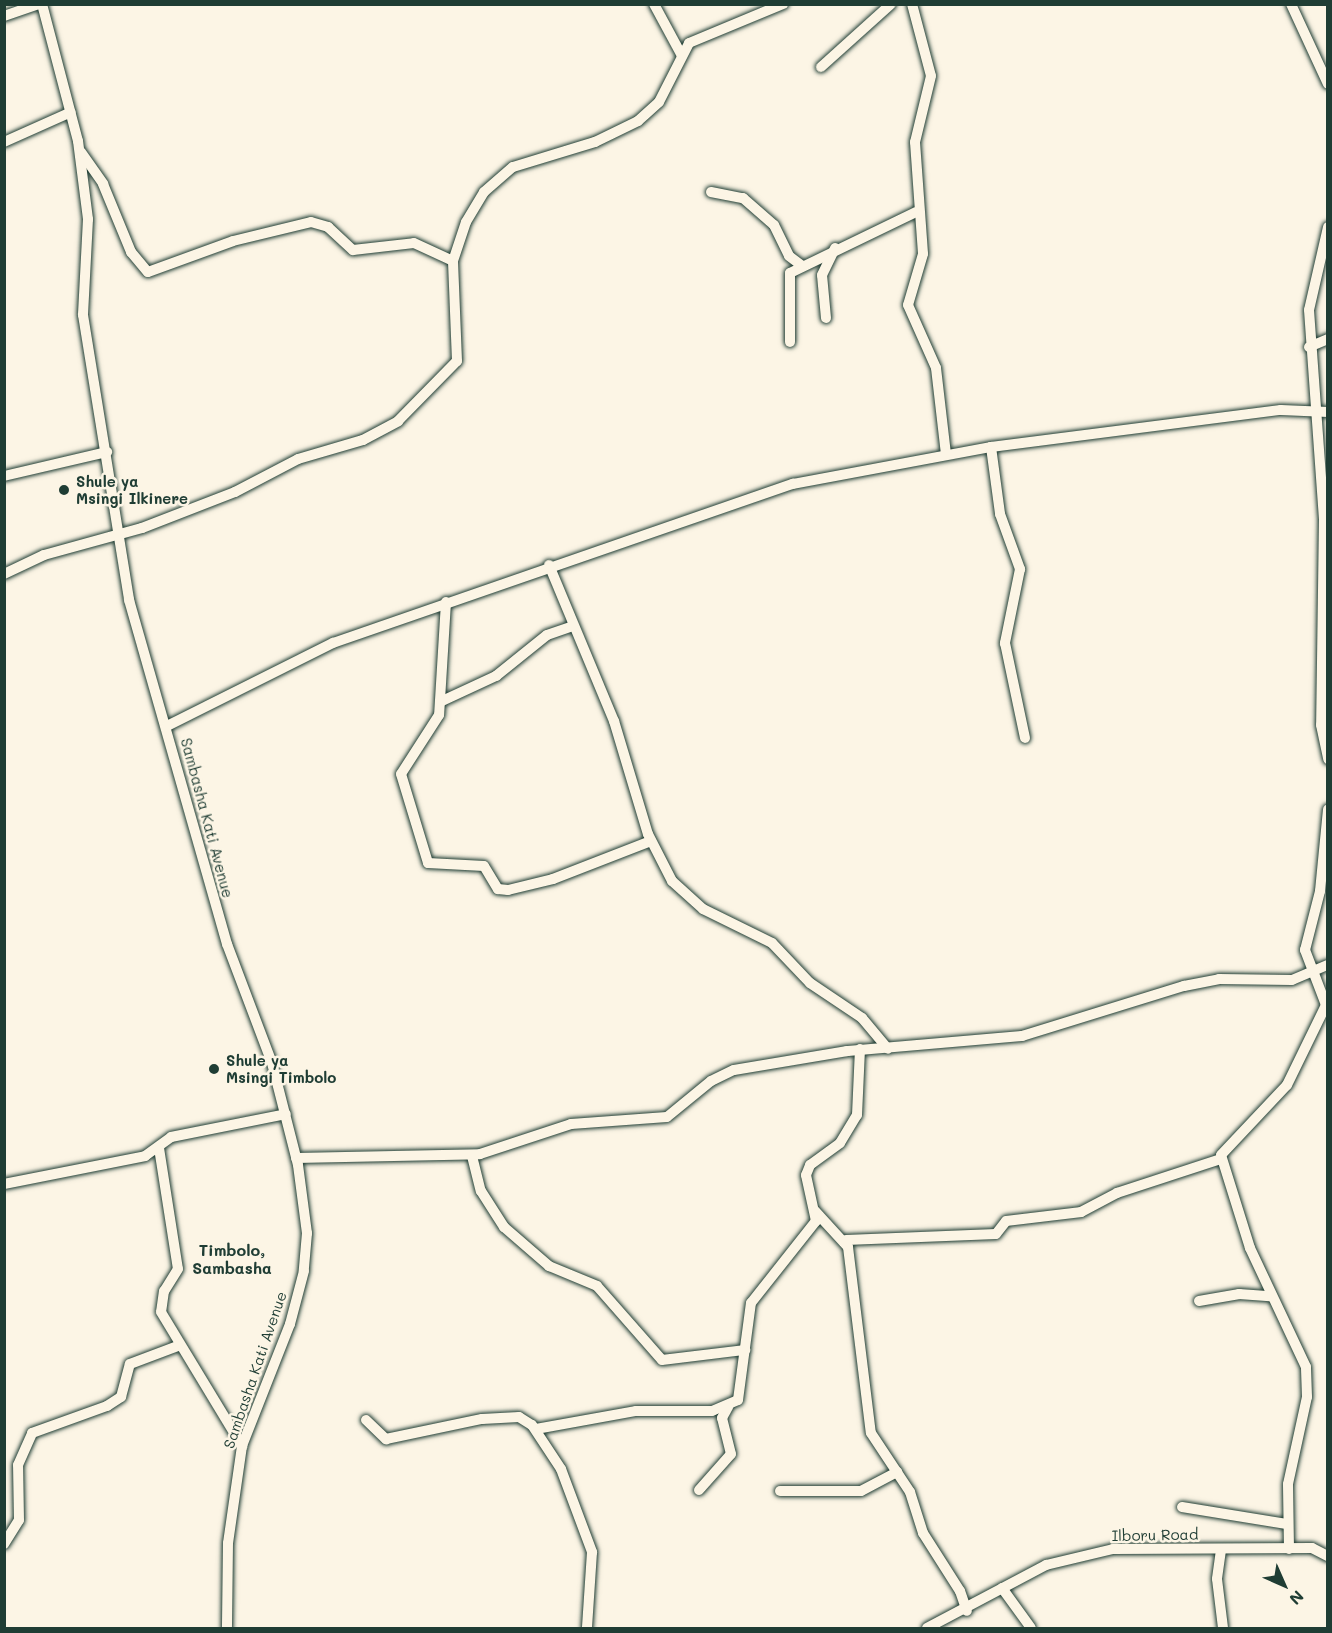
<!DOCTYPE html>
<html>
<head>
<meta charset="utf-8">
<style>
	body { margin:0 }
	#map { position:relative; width:1332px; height:1633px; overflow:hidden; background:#fcf5e5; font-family:Mali,sans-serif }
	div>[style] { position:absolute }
	.roads { filter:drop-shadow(0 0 2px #1f3d34) drop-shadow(0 0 2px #1f3d34) }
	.minor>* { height:10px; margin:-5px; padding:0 5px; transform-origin:5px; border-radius:5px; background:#fcf5e5 }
	.dots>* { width:16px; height:16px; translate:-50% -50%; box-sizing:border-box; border:3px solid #fcf5e5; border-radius:50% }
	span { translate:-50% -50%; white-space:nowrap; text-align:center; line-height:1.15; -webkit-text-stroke:5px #fcf5e5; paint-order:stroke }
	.poi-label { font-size:15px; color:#1f3d34; font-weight:700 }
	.left { translate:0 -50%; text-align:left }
	.street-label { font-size:15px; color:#1f3d34 }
	.neighbourhood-label { font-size:16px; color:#1f3d34; font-weight:700 }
	.frame { position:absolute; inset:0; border:6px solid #1f3d34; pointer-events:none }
	.north { position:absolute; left:1254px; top:1555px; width:60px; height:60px; -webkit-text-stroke:4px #fcf5e5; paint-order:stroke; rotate:135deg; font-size:16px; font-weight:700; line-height:24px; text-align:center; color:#1f3d34 }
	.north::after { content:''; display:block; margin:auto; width:21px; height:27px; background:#1f3d34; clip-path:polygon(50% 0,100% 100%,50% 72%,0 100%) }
</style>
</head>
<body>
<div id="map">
	<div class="roads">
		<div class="minor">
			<i style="left:42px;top:4px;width:142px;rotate:75.3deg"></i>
			<i style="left:78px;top:141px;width:79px;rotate:82.7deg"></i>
			<i style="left:88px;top:219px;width:96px;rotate:93deg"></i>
			<i style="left:83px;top:315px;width:289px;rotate:80.8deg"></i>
			<i style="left:129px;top:600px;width:358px;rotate:74.1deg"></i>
			<i style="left:227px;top:944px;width:127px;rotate:69.3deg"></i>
			<i style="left:272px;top:1063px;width:105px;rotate:75.7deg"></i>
			<i style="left:298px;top:1165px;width:69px;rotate:82.5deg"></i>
			<i style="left:307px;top:1233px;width:38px;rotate:95deg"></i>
			<i style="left:304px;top:1271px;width:55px;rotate:104.8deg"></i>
			<i style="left:290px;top:1324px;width:131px;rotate:111.5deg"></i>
			<i style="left:242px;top:1446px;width:98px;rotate:98.2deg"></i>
			<i style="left:228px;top:1543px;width:85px;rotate:90.7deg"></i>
			<i style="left:654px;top:4px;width:57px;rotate:61.6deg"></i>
			<i style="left:912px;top:4px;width:74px;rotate:75.2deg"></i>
			<i style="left:931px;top:76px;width:68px;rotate:103.6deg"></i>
			<i style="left:915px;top:142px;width:112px;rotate:85.9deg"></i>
			<i style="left:923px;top:254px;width:53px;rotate:106.4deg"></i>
			<i style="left:908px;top:305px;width:69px;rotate:66deg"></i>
			<i style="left:936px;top:368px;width:87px;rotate:83.4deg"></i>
			<i style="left:1291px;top:4px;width:88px;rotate:65.2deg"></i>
			<i style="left:4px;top:16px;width:36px;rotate:-19deg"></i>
			<i style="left:821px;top:67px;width:94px;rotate:-42deg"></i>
			<i style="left:4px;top:142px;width:73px;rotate:-24.1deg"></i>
			<i style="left:81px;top:152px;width:39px;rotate:55deg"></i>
			<i style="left:103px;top:184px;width:74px;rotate:67.6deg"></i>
			<i style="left:131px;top:252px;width:26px;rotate:50deg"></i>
			<i style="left:148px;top:272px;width:90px;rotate:-20deg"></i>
			<i style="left:233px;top:241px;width:80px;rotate:-13.7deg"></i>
			<i style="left:311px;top:222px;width:18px;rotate:16deg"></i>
			<i style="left:328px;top:227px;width:34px;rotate:43deg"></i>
			<i style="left:353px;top:250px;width:61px;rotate:-6.5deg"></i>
			<i style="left:414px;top:243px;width:43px;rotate:24.8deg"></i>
			<i style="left:711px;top:192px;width:33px;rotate:11deg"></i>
			<i style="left:743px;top:198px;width:41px;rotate:41.1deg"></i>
			<i style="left:774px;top:225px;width:34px;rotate:64deg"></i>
			<i style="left:789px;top:256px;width:15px;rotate:37deg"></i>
			<i style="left:1328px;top:227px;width:85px;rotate:102.9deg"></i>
			<i style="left:1309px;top:310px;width:210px;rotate:85.9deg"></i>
			<i style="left:1324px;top:519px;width:206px;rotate:90.8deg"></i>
			<i style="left:1321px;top:725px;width:35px;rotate:78deg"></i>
			<i style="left:826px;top:318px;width:43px;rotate:-95.3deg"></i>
			<i style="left:822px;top:275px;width:30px;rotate:-64deg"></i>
			<i style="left:790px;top:342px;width:69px;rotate:-90deg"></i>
			<i style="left:790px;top:273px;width:140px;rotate:-25.8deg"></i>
			<i style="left:1309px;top:347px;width:21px;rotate:-23deg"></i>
			<i style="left:991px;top:447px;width:68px;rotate:82.3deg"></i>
			<i style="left:1000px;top:514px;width:59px;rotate:70deg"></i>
			<i style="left:1020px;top:569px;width:76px;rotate:101.5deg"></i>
			<i style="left:1005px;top:643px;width:97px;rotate:78.1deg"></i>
			<i style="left:4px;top:476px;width:106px;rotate:-13.1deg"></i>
			<i style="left:549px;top:565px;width:169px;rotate:67.4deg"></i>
			<i style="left:614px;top:721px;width:118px;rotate:73.3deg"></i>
			<i style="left:648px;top:834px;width:53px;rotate:62.9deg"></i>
			<i style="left:672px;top:881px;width:42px;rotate:42.1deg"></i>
			<i style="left:703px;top:909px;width:77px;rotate:26.2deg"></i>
			<i style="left:772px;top:943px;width:55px;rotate:46.5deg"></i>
			<i style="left:810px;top:983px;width:63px;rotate:33.9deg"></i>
			<i style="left:862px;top:1018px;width:40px;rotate:50deg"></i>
			<i style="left:4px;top:574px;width:44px;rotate:-25.4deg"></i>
			<i style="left:44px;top:555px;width:102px;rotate:-15.4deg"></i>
			<i style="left:142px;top:528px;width:100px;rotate:-21.2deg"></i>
			<i style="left:235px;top:492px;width:71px;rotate:-27.6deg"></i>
			<i style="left:298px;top:459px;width:68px;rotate:-16.3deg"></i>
			<i style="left:363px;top:440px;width:40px;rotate:-28deg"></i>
			<i style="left:398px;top:421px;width:84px;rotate:-45.5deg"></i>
			<i style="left:457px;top:361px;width:100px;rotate:-92.3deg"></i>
			<i style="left:453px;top:261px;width:41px;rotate:-71.6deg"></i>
			<i style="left:466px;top:222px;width:35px;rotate:-59deg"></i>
			<i style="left:484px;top:192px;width:38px;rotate:-41deg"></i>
			<i style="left:513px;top:167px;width:86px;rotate:-17deg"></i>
			<i style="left:595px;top:142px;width:48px;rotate:-26deg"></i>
			<i style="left:638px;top:121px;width:28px;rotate:-42deg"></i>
			<i style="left:659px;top:102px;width:66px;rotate:-63deg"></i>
			<i style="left:689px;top:43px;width:102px;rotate:-22.5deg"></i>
			<i style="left:446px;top:602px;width:113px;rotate:93.5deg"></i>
			<i style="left:439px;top:715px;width:70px;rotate:122.8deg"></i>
			<i style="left:401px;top:774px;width:93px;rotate:73.1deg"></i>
			<i style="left:428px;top:863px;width:56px;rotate:3.1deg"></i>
			<i style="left:484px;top:866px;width:27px;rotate:59deg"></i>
			<i style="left:498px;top:889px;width:10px;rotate:6deg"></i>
			<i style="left:508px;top:890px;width:46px;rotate:-13.7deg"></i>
			<i style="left:553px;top:879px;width:105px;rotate:-21.2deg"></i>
			<i style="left:442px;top:701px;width:60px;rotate:-24.8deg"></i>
			<i style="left:496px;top:676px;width:65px;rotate:-38.8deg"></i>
			<i style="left:547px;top:635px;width:28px;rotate:-19deg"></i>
			<i style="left:167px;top:726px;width:186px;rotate:-26.6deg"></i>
			<i style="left:333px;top:643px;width:487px;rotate:-19.1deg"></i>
			<i style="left:793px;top:484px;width:201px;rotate:-10.6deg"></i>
			<i style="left:991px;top:447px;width:292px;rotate:-7.3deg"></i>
			<i style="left:1281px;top:410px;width:47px;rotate:2.4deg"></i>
			<i style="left:159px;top:1148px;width:122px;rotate:81.1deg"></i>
			<i style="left:178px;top:1269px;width:26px;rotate:122deg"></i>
			<i style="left:164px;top:1291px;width:21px;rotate:98deg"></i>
			<i style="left:161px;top:1312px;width:157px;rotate:58.8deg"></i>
			<i style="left:472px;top:1156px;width:36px;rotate:76deg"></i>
			<i style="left:481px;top:1191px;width:43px;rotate:57.4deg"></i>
			<i style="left:504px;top:1227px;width:60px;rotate:40.9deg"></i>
			<i style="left:549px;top:1266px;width:52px;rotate:22.6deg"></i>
			<i style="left:597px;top:1286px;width:98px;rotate:48.7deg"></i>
			<i style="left:662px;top:1360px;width:84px;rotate:-6.9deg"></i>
			<i style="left:296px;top:1158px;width:184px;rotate:-1.2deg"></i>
			<i style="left:480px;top:1154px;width:96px;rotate:-18.2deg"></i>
			<i style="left:571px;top:1124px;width:96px;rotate:-4.2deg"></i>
			<i style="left:667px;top:1117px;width:57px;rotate:-39.3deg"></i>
			<i style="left:711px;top:1081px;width:25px;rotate:-26deg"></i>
			<i style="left:734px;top:1070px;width:115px;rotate:-9.5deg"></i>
			<i style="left:847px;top:1051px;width:176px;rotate:-4.9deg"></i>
			<i style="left:1022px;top:1036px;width:170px;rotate:-17.2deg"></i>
			<i style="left:1184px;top:986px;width:36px;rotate:-11deg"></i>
			<i style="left:1219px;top:979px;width:73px;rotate:0.8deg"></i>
			<i style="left:1292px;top:980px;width:39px;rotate:-23deg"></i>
			<i style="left:4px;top:1184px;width:144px;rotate:-11.2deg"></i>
			<i style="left:145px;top:1156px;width:32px;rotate:-36deg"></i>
			<i style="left:171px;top:1137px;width:117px;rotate:-11.3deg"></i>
			<i style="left:815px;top:1211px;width:49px;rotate:47.5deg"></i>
			<i style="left:848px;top:1247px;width:187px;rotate:83deg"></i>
			<i style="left:871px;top:1433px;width:71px;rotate:56.5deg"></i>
			<i style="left:910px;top:1492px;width:43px;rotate:72.4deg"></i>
			<i style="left:923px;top:1533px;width:69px;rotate:57.5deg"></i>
			<i style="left:960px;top:1591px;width:21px;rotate:71deg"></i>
			<i style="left:846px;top:1240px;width:150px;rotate:-2.3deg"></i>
			<i style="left:996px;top:1234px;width:16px;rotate:-52deg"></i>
			<i style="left:1006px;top:1221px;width:76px;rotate:-6.8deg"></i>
			<i style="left:1081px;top:1212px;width:41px;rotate:-27.8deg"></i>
			<i style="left:1117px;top:1193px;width:109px;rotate:-18.1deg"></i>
			<i style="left:1199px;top:1301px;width:41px;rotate:-9.9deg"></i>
			<i style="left:1239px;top:1294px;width:31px;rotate:4deg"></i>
			<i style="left:366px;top:1420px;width:28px;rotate:44deg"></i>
			<i style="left:386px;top:1439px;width:98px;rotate:-11.8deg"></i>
			<i style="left:482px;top:1419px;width:37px;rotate:-3deg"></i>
			<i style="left:519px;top:1417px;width:15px;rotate:32deg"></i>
			<i style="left:532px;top:1425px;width:53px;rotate:56.6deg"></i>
			<i style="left:561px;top:1469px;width:89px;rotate:69.5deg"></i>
			<i style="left:592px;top:1552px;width:76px;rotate:93.8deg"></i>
			<i style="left:536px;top:1429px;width:102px;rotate:-10.2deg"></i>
			<i style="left:636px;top:1411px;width:76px"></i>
			<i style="left:712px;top:1411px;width:28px;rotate:-23deg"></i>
			<i style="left:738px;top:1400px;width:98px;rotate:-82.4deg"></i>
			<i style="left:751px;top:1303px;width:105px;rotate:-51.6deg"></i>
			<i style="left:816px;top:1221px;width:47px;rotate:-102.3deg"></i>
			<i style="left:806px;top:1175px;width:11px;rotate:-68deg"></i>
			<i style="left:810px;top:1165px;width:37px;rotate:-36deg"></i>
			<i style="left:840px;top:1143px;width:33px;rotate:-59deg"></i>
			<i style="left:857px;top:1115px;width:66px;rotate:-87.4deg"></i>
			<i style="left:699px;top:1490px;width:48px;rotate:-48.4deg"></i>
			<i style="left:731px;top:1454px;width:37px;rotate:-104deg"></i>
			<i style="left:722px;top:1418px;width:13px;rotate:-61deg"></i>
			<i style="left:780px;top:1491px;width:81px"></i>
			<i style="left:861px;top:1491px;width:41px;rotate:-27.8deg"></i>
			<i style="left:1182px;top:1507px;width:106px;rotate:9.2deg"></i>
			<i style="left:4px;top:1544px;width:28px;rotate:-58deg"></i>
			<i style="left:19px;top:1520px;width:55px;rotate:-91deg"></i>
			<i style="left:18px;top:1465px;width:35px;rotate:-66deg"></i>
			<i style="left:32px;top:1433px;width:80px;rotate:-19.8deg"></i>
			<i style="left:107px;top:1406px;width:17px;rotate:-33deg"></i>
			<i style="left:121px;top:1397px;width:34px;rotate:-75deg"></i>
			<i style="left:130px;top:1364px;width:51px;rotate:-20.6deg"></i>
			<i style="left:1289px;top:1549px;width:65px;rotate:-90.9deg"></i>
			<i style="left:1288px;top:1484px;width:89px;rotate:-77.7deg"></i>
			<i style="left:1307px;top:1397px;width:30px;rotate:-92deg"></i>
			<i style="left:1306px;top:1367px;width:132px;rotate:-115.2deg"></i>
			<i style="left:1250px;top:1248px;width:97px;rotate:-107.3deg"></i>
			<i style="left:1221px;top:1155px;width:96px;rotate:-46.7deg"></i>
			<i style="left:1287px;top:1085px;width:89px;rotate:-64deg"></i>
			<i style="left:1326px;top:1005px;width:59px;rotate:-110.9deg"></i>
			<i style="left:1305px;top:950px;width:61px;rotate:-75.7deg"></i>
			<i style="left:1320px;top:891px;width:82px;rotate:-84.4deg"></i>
			<i style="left:1221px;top:1550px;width:29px;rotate:98deg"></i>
			<i style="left:1217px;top:1579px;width:49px;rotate:83deg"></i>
			<i style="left:1002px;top:1588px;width:49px;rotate:54.1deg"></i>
			<i style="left:927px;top:1628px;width:135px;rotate:-27.9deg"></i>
			<i style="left:1046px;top:1565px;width:69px;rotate:-13.4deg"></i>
			<i style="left:1113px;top:1549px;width:199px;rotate:-0.3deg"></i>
			<i style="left:1312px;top:1548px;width:18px;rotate:27deg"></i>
		</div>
	</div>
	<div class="dots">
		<i style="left:64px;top:490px;background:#1f3d34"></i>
		<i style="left:214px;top:1069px;background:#1f3d34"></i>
	</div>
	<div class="poi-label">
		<span class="left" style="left:76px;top:490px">Shule ya<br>Msingi Ilkinere</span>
		<span class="left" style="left:226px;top:1069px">Shule ya<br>Msingi Timbolo</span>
	</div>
	<div class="street-label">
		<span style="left:207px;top:818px;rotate:75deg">Sambasha Kati Avenue</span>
		<span style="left:255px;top:1370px;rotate:-71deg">Sambasha Kati Avenue</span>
		<span style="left:1155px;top:1535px;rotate:-1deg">Ilboru Road</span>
	</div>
	<div class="neighbourhood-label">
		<span style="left:232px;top:1259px">Timbolo,<br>Sambasha</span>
	</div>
	<div class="frame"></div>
	<div class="north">N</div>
</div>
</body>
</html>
